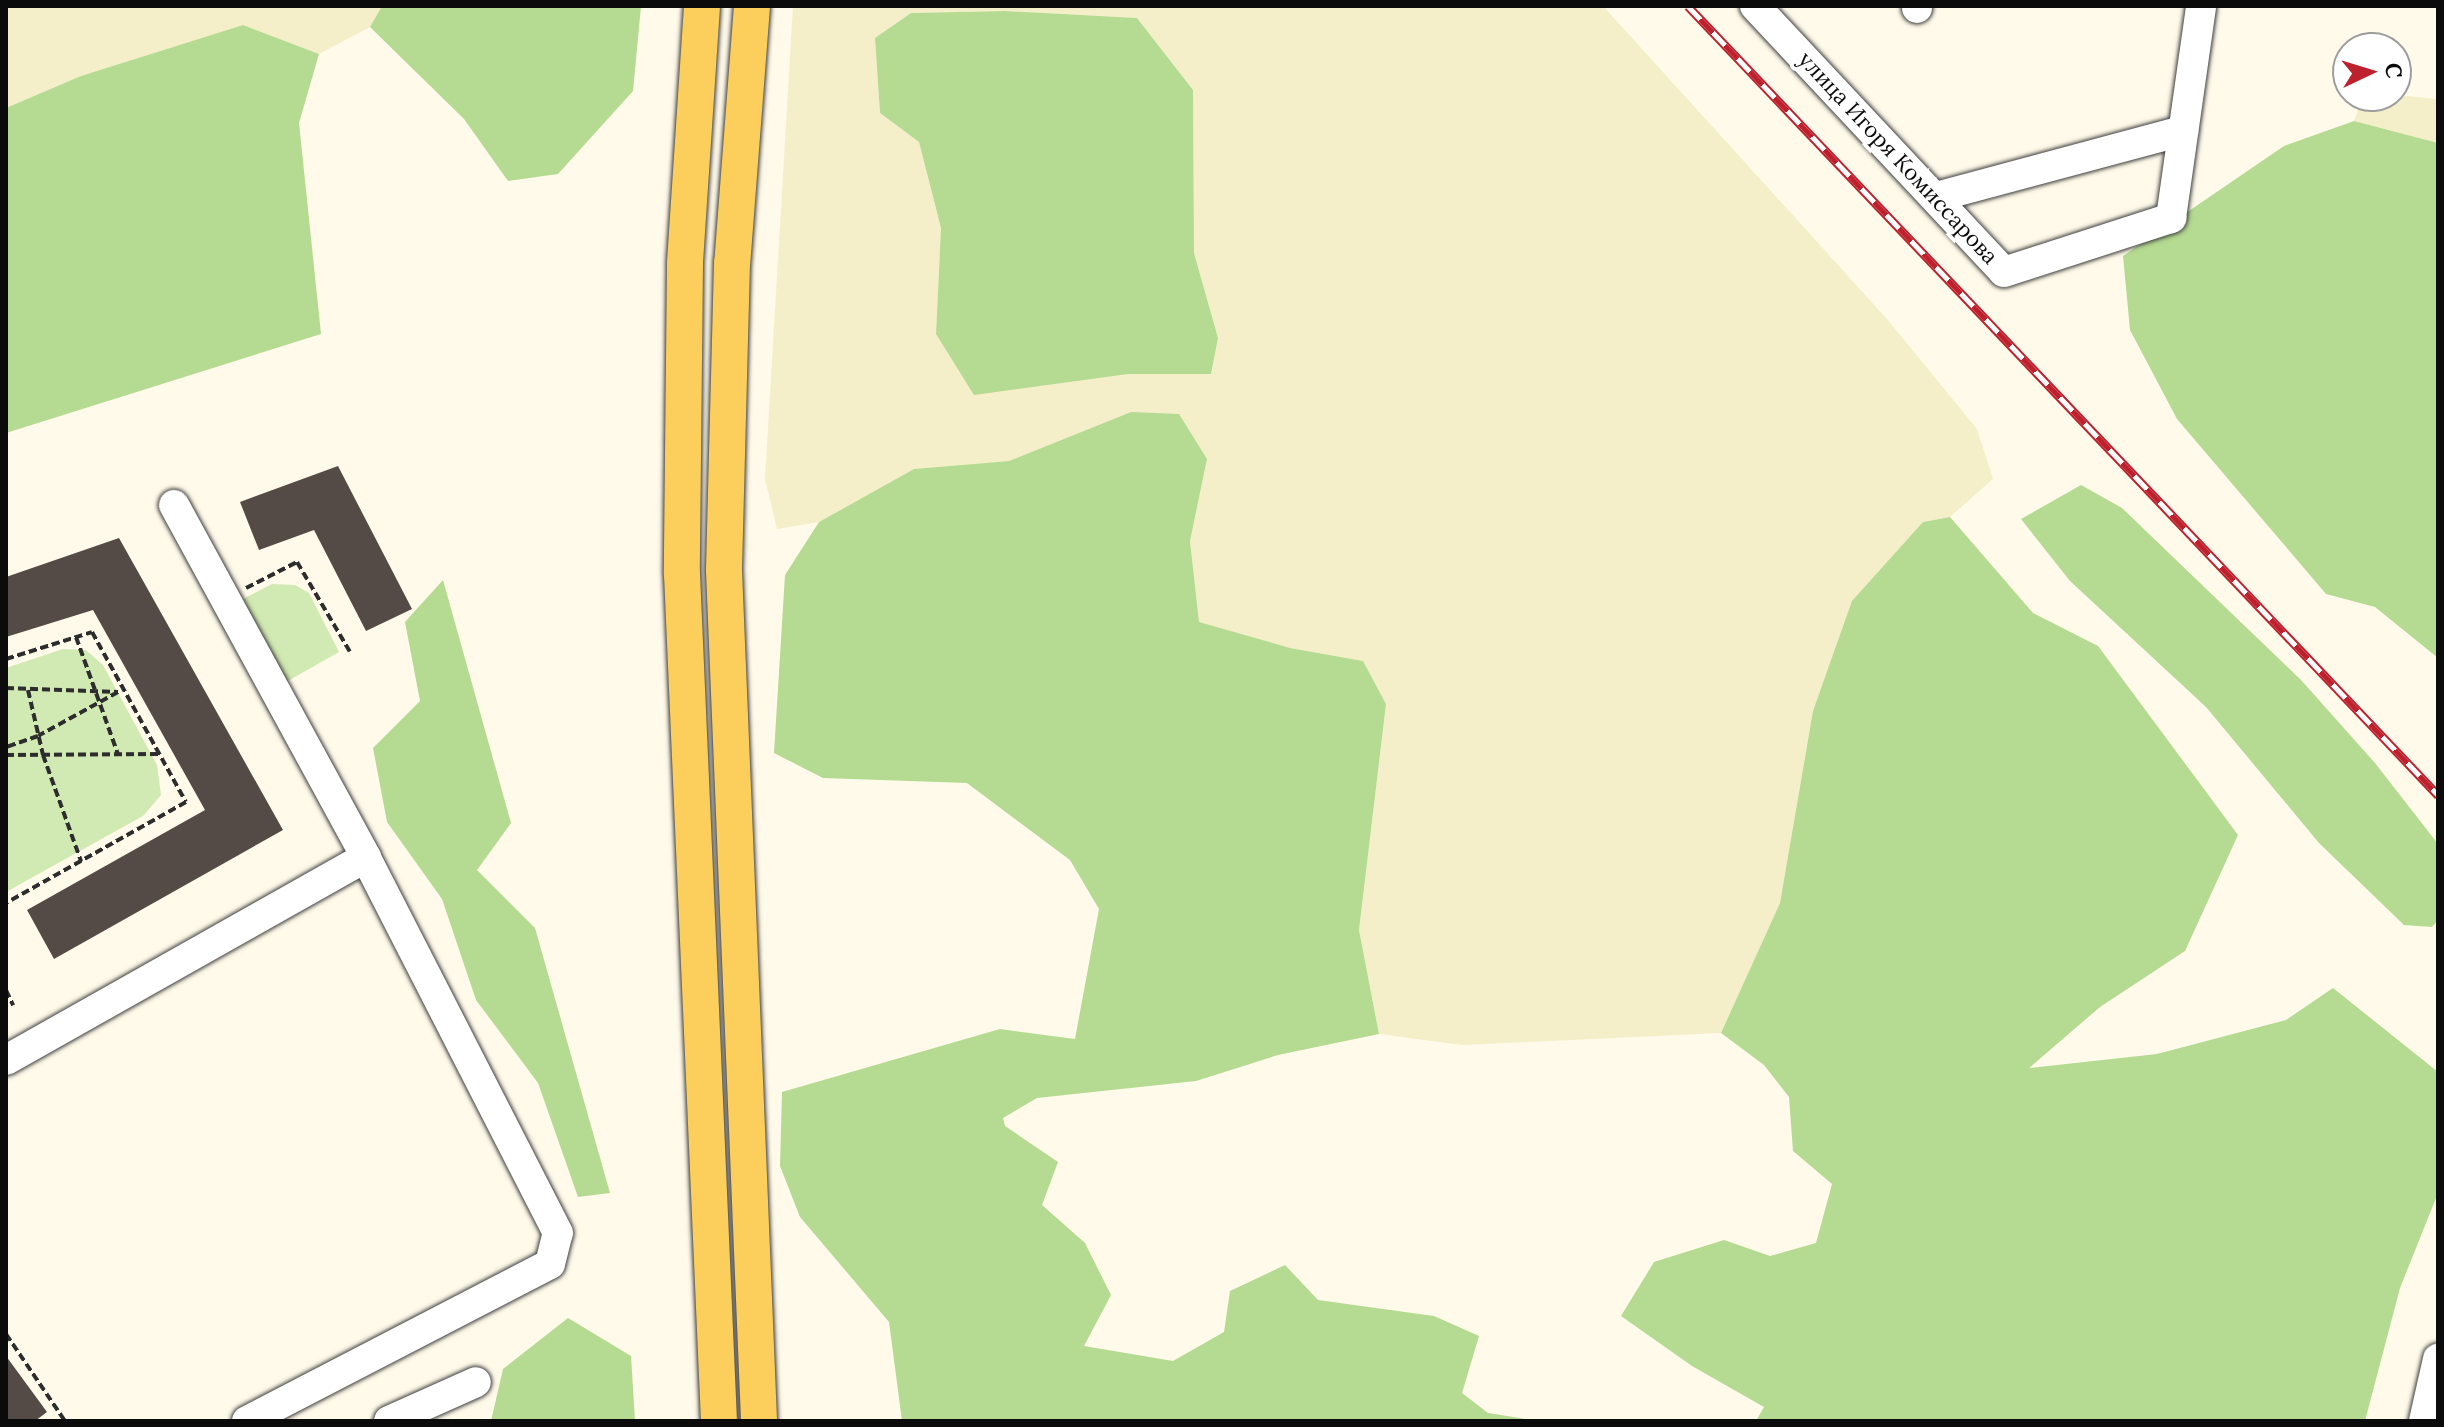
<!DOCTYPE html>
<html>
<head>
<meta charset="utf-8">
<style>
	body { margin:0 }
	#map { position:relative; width:2444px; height:1427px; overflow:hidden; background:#fffae9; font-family:Lora,serif }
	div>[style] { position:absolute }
	.farmland>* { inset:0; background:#f5efc9 }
	.green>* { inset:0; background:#d1e9b2 }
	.forest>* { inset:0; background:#b5da91 }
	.building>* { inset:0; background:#544b47 }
	.path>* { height:4px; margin-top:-2px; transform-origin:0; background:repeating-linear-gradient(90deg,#2d2d2d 0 8px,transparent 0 12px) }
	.roads { filter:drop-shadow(0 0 2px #3e3e3e) drop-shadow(0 0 2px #3e3e3e) }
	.minor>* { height:30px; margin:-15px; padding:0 15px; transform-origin:15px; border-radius:15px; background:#fff }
	.major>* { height:36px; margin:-18px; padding:0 18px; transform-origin:18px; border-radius:18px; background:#fccf5c }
	.rail>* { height:9px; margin-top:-4.5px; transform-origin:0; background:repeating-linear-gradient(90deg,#fff 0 18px,#bd212e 0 36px); box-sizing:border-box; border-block:2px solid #bd212e }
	span { translate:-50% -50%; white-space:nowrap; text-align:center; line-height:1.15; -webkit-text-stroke:8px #fff; paint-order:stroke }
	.street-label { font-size:22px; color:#0b0b0b }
	.frame { position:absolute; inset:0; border:8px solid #0b0b0b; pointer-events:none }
	.north { position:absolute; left:2332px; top:32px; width:80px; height:80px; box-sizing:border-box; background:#fff; border:2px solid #9d9d9d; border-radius:50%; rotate:86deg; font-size:22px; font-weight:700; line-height:32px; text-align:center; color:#0b0b0b }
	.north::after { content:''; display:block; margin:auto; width:28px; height:36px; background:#bd212e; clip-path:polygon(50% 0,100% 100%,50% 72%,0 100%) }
</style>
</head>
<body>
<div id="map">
	<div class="farmland">
		<i style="clip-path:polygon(6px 6px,382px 6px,370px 27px,319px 54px,243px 25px,81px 76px,6px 108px)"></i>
		<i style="clip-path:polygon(evenodd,793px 6px,1603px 6px,1887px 319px,1977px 429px,1993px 479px,1950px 517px,1923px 522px,1813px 711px,1780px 903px,1721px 1033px,1462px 1045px,1379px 1034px,1359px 930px,1386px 704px,1363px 661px,1290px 648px,1199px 623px,1190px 541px,1207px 459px,1131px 412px,1009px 461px,914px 469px,819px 522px,777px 529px,765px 479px,793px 6px,1005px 11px,1137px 18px,1193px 90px,1194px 253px,1218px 338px,1211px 374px,1128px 374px,936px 334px,941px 228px,919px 142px,880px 113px,875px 38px,911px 13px,1005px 11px)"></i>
		<i style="clip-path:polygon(2396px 95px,2438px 99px,2438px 143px,2354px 121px,2363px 96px)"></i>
	</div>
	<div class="green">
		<i style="clip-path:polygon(272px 584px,295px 585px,309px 593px,339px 652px,286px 682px,241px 600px)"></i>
		<i style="clip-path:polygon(63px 649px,86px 650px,103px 665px,157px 765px,161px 795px,143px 816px,6px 892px,6px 668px)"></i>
	</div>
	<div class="forest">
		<i style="clip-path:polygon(382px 6px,641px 6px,633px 91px,558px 174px,508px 181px,464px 119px,370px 27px)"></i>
		<i style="clip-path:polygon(1005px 11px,1137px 18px,1193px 90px,1194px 253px,1218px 338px,1211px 374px,1128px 374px,974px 395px,936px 334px,941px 228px,919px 142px,880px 113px,875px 38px,911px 13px)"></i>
		<i style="clip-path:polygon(243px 25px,319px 54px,299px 123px,321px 334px,6px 433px,6px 108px,81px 76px)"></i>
		<i style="clip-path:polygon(2354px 121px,2438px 143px,2438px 658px,2375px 607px,2326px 594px,2177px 419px,2130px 330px,2123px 256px,2284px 146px)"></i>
		<i style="clip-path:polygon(1131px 412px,1179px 414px,1207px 459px,1190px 541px,1199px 622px,1290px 648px,1363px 661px,1386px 704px,1359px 930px,1379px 1034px,1278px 1055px,1196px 1081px,1037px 1098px,1003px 1118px,1005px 1126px,1058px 1162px,1042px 1205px,1085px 1243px,1111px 1295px,1084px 1346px,1173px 1361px,1224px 1332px,1230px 1291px,1285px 1265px,1318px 1300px,1434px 1316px,1479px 1336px,1462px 1393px,1488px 1413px,1538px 1421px,902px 1421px,889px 1322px,800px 1217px,780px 1166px,782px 1092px,1000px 1029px,1075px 1039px,1099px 909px,1070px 860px,967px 783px,823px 778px,774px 753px,785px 575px,819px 522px,914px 469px,1009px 461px)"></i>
		<i style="clip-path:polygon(2081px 485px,2122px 508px,2301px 680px,2375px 763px,2438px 844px,2438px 920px,2432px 927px,2404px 925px,2319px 843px,2206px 707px,2070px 581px,2021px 519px)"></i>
		<i style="clip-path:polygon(1950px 517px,2033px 613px,2098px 646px,2238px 835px,2185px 951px,2100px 1007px,2029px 1068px,2157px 1054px,2286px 1020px,2333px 988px,2438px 1072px,2438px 1193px,2400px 1288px,2365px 1421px,1756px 1421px,1764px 1407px,1692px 1366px,1621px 1316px,1654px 1262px,1724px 1240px,1770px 1256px,1816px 1243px,1832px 1184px,1793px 1151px,1789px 1097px,1764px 1065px,1721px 1033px,1780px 903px,1813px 711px,1852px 601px,1923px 522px)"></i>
		<i style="clip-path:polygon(443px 580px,511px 823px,477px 870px,535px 928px,610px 1193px,578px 1197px,538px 1083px,476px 1000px,442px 899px,387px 822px,373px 748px,420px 701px,405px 622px)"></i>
		<i style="clip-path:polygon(568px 1318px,631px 1356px,635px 1421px,491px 1421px,503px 1369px)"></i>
	</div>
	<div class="building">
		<i style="clip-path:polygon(338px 466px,412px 609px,366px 631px,314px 530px,259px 550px,240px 502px)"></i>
		<i style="clip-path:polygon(119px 538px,283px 830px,54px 959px,27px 910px,205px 810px,93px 610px,6px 637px,6px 577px)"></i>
		<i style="clip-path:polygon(6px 1356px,47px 1412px,35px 1421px,6px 1421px)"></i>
	</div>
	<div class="path">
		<i style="left:246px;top:588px;width:57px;rotate:-27deg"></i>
		<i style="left:297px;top:562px;width:104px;rotate:59.5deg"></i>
		<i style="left:76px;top:637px;width:124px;rotate:70.3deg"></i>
		<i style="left:6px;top:659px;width:90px;rotate:-17.4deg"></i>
		<i style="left:92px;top:632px;width:194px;rotate:61.1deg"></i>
		<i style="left:186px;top:802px;width:206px;rotate:150.7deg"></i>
		<i style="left:6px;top:688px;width:112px;rotate:2deg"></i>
		<i style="left:118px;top:692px;width:91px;rotate:151.2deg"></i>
		<i style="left:38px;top:736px;width:34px;rotate:161deg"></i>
		<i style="left:28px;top:690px;width:67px;rotate:77deg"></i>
		<i style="left:43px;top:755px;width:113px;rotate:70.3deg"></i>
		<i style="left:6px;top:755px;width:154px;rotate:-0.4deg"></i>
		<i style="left:6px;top:990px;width:17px;rotate:65deg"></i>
		<i style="left:6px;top:1334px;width:105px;rotate:55.9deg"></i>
	</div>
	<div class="roads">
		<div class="minor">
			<i style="left:1755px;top:6px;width:364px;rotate:46.9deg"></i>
			<i style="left:2004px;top:272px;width:176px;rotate:-17.9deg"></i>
			<i style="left:2171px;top:218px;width:214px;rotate:-81.9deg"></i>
			<i style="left:1917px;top:8px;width:2px;rotate:-90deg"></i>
			<i style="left:1936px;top:197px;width:256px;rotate:-15deg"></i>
			<i style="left:6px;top:1060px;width:413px;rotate:-29.4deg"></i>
			<i style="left:366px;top:857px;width:401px;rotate:-118.6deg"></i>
			<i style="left:247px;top:1421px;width:341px;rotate:-27.4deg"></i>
			<i style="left:550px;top:1264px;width:32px;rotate:-76deg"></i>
			<i style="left:558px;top:1233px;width:422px;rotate:-117.1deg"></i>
			<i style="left:389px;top:1421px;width:95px;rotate:-24.1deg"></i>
			<i style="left:2424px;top:1421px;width:64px;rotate:-77.3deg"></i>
		</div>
		<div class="major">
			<i style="left:702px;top:6px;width:259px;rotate:93.8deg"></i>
			<i style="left:685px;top:264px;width:310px;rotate:90.6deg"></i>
			<i style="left:682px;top:574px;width:848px;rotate:87.5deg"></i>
			<i style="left:752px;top:6px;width:258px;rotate:94.4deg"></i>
			<i style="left:732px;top:263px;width:308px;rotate:91.5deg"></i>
			<i style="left:724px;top:571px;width:851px;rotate:87.64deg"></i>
		</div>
	</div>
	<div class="rail">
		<i style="left:1688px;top:6px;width:1089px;rotate:46.45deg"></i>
	</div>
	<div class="street-label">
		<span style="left:1898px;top:158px;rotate:47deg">улица Игоря Комиссарова</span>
	</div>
	<div class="frame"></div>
	<div class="north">С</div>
</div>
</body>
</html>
